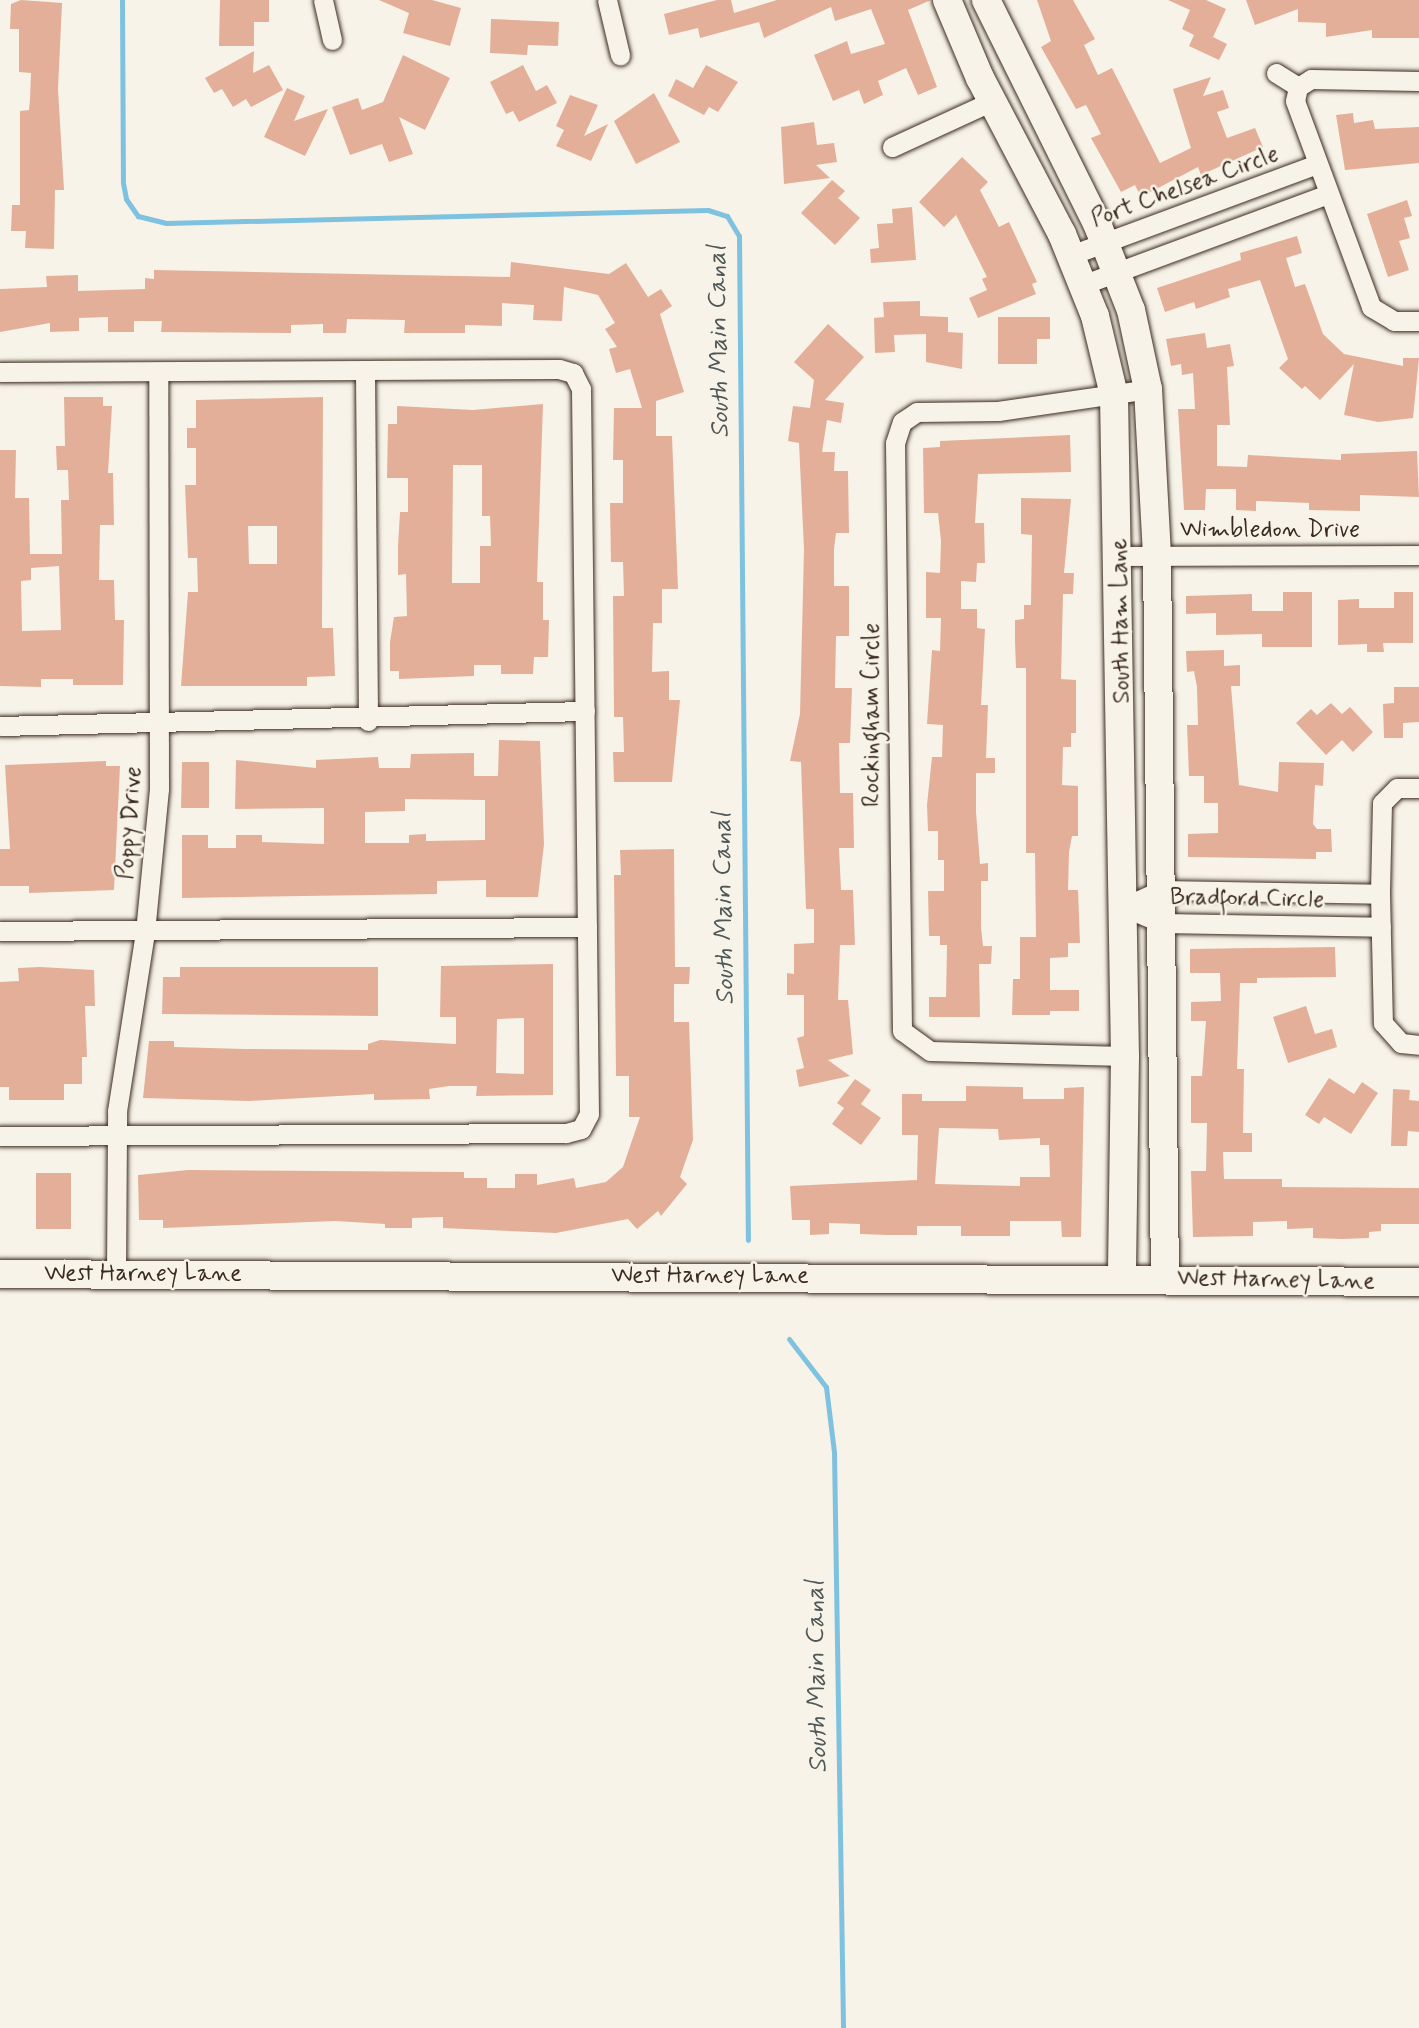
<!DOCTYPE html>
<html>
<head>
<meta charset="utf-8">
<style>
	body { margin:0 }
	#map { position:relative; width:1419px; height:2028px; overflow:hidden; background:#f7f3e8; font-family:Mynerve,sans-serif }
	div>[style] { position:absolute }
	.stream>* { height:5px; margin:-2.5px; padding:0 2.5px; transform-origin:2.5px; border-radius:2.5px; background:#7fc2e0 }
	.building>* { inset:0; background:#e4af98 }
	.roads { filter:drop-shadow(0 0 2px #3b2a1e) drop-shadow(0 0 2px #3b2a1e) }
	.minor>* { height:19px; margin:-9.5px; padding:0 9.5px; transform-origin:9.5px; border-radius:9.5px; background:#f7f3e8 }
	.secondary>* { height:28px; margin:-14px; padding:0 14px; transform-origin:14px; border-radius:14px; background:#f7f3e8 }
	span { translate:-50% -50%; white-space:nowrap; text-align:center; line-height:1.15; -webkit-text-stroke:5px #f7f3e8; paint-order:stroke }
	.street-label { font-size:24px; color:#3b2a1e }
	.water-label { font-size:26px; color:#4f5858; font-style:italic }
</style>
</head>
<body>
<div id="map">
	<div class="stream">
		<i style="left:122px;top:0;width:183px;rotate:89.7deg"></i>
		<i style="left:123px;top:183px;width:16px;rotate:79deg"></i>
		<i style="left:126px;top:199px;width:21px;rotate:55deg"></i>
		<i style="left:138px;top:216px;width:29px;rotate:14deg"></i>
		<i style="left:166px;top:223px;width:542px;rotate:-1.37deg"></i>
		<i style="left:708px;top:210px;width:20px;rotate:18deg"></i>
		<i style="left:727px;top:216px;width:23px;rotate:59deg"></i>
		<i style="left:739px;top:236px;width:1004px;rotate:89.49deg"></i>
		<i style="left:789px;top:1339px;width:61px;rotate:52.4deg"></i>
		<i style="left:826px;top:1387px;width:65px;rotate:83deg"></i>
		<i style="left:834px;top:1452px;width:576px;rotate:89.1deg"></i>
	</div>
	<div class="building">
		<i style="clip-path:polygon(21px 0,62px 3px,58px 89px,64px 190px,55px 190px,54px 249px,25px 248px,26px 231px,11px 231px,12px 205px,20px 205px,20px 111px,29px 110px,30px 99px,31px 73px,19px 72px,19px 29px,10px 29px,11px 4px)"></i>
		<i style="clip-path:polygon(220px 0,269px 0,269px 22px,254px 22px,254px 46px,219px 46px)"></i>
		<i style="clip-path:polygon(379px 0,432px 0,461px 8px,450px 46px,403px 33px,409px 13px)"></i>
		<i style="clip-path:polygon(717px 0,731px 0,734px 13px,777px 0,931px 0,908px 10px,937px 87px,918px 95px,906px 68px,878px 81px,883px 95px,864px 104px,859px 90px,833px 101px,814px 55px,847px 41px,851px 54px,885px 44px,871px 9px,835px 21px,831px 7px,764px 38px,759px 22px,700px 38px,698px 28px,669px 35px,664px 14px)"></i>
		<i style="clip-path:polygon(1037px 0,1073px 0,1095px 39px,1084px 45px,1098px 75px,1112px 68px,1160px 163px,1191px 148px,1173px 89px,1211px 77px,1203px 96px,1223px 90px,1229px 108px,1217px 112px,1227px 138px,1255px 128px,1263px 147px,1201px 175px,1198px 167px,1141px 197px,1135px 185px,1121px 192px,1091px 138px,1101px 134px,1086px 105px,1076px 109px,1041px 47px,1051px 41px)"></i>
		<i style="clip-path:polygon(1168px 0,1206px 0,1226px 9px,1213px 37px,1227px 44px,1219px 60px,1189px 46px,1194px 35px,1182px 29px,1190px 10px)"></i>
		<i style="clip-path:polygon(1246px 0,1419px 0,1419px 38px,1372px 38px,1372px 30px,1326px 37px,1326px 23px,1298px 22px,1298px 9px,1255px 25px)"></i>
		<i style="clip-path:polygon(491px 19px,559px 22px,558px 46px,528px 45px,527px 55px,490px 53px)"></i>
		<i style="clip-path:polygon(254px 51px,253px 73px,269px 65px,283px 90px,251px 107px,246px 99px,233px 107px,222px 89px,214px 93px,205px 78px)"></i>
		<i style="clip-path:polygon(403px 55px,450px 78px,425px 130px,399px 117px,413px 154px,389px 162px,382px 144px,350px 155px,332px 107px,358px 98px,362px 110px,383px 102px)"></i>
		<i style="clip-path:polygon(523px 65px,536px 91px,547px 85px,557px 103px,519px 122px,513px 111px,506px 114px,490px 82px)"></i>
		<i style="clip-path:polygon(706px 65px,738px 82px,718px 112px,709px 107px,704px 115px,668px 96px,676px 79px,693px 88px)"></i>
		<i style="clip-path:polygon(287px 88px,305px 96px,294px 121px,328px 109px,305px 156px,264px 137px)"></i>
		<i style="clip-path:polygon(654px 93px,680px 142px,636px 164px,614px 121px)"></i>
		<i style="clip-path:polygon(570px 95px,598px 105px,584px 136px,608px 124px,591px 161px,556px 146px,564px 130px,556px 126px)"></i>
		<i style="clip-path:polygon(1353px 113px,1354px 123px,1373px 120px,1375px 129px,1419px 127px,1419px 163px,1345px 170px,1336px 115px)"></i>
		<i style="clip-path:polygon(814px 122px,817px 145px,834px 143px,837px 162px,816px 165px,830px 178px,784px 184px,781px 127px)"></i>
		<i style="clip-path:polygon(962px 157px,988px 182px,980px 190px,999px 227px,1009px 222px,1037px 282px,1032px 284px,1036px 294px,978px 318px,969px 298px,987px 290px,982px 279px,987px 277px,956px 215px,944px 227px,919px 202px)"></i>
		<i style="clip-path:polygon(832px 180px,845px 191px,838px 198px,860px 218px,835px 245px,801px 213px)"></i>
		<i style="clip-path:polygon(1407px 200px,1412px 216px,1404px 218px,1410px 238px,1399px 241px,1409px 270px,1388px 277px,1367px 214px)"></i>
		<i style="clip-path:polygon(912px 207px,916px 260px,871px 263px,870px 249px,879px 248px,877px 224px,893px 223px,892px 209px)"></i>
		<i style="clip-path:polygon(1297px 236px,1302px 253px,1286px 258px,1295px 287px,1305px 284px,1323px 334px,1344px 354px,1403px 366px,1403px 358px,1419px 358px,1413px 418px,1378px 422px,1344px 415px,1354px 364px,1320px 400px,1305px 386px,1302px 389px,1279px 368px,1288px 359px,1260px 280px,1228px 289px,1230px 297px,1196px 309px,1194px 302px,1165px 312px,1157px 288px,1241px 260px,1240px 253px)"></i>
		<i style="clip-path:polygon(511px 262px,609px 274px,626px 263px,648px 297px,661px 289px,672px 306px,660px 314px,684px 392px,656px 401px,656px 436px,672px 436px,678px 589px,662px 589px,662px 623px,653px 623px,652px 672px,669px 671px,669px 700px,680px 700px,672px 782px,614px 782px,613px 752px,624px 752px,623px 717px,614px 717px,613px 596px,624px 596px,623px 562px,611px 562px,610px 503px,623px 503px,623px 460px,613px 460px,614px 408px,642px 408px,630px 369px,616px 373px,609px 349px,617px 347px,605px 329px,615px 323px,598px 295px,564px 287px,562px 321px,533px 320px,534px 305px,502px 303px,502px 326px,465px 325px,465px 333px,404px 333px,405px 320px,347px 319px,346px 333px,323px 333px,323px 324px,291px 325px,291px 333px,161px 332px,162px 321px,134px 321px,134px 332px,108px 332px,108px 317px,79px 318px,79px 331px,50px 332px,50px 323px,0 332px,0 289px,47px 287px,46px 276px,78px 275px,78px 291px,145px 289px,145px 278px,154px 279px,154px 270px,510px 277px)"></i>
		<i style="clip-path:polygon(920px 301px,920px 316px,948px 317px,948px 332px,963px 333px,962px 369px,926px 362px,926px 334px,894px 335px,895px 352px,875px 353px,874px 318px,884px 317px,883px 302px)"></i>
		<i style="clip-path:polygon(998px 317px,1050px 317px,1050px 339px,1037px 339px,1037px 364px,998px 364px)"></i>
		<i style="clip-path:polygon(828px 324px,864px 357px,825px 400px,844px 403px,841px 423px,827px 420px,822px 452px,835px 452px,834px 471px,848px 471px,849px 533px,836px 533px,834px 549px,834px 586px,849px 586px,849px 636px,836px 636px,835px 688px,852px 688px,850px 743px,839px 743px,840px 793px,853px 793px,854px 848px,839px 848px,841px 890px,853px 890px,855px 945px,840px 945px,838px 1000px,848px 1000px,853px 1054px,828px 1060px,850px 1076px,799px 1087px,796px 1070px,804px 1068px,797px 1038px,804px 1036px,804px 995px,787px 995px,787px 973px,794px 974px,794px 944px,814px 943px,814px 909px,806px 909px,801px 762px,790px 761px,800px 714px,804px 549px,799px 443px,788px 441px,793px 406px,810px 408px,814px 380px,794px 362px)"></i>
		<i style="clip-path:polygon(1205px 333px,1207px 348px,1230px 344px,1234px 366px,1227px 367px,1230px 425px,1217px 425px,1217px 466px,1247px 467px,1248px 455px,1341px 460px,1341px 454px,1417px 451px,1419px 497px,1360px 495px,1360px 511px,1309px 510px,1309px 503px,1256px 501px,1256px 511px,1236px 510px,1236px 489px,1206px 489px,1205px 510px,1184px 510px,1178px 409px,1195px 409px,1193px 373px,1182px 375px,1181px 364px,1171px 366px,1166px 339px)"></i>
		<i style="clip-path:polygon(evenodd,64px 397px,103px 397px,103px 406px,112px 406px,108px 473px,113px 473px,114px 525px,100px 525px,99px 580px,114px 580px,115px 620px,124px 620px,123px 685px,73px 685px,73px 679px,41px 679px,41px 687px,0 686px,0 450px,16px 450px,15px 498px,29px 498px,30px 554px,62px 554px,61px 500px,69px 500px,68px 470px,57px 470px,56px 446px,65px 446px,64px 397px,59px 566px,61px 630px,22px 631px,21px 581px,31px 580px,31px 568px,59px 566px)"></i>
		<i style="clip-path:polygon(evenodd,323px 397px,322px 628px,333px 628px,335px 676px,307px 677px,307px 686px,181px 686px,188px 592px,198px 592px,197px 558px,188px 558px,185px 485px,196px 485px,196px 448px,187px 448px,187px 428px,196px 428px,196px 400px,323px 397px,248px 526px,277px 526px,277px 564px,249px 564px,248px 526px)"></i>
		<i style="clip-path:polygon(evenodd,543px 404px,537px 582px,543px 582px,543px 620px,549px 620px,548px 657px,534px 657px,533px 674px,501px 674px,501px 665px,474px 665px,474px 676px,399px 679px,399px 671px,390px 671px,390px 642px,394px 617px,407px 616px,406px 574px,398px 575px,398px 546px,400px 512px,408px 512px,408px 478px,387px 478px,388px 424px,397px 424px,397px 406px,473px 410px,543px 404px,453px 465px,482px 465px,482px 516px,490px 516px,491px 546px,480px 546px,480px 583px,452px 583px,453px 465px)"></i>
		<i style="clip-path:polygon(1070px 435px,1071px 472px,978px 474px,975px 523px,984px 523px,985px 563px,977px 563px,976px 582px,961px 581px,961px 609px,977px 609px,977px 628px,985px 629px,981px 705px,988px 705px,986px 758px,995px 758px,995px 773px,976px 773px,976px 812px,980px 864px,988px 863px,988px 881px,981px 881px,981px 927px,983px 946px,992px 946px,991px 964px,979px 964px,980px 1017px,929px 1017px,929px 997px,946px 997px,947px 945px,940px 945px,940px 936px,929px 936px,928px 891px,944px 891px,944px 860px,938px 860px,938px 831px,928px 831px,927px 805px,932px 757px,942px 757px,943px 725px,927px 724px,932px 650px,940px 651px,941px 618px,926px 618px,926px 572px,940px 573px,941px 541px,938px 513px,924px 513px,923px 448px,940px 447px,940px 441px)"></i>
		<i style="clip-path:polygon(1021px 498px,1071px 499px,1064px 573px,1074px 573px,1073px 594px,1063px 594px,1061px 679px,1076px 680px,1076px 733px,1071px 733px,1071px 747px,1063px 747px,1062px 785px,1078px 786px,1078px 836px,1072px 836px,1069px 852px,1068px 890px,1078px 890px,1080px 943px,1068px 943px,1068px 957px,1050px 958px,1050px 990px,1079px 990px,1079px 1011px,1050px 1011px,1050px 1015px,1012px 1015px,1013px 979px,1020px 979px,1020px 937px,1036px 937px,1035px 853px,1026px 853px,1026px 668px,1016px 668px,1015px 642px,1015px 620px,1024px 619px,1024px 605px,1031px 605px,1032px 535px,1021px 534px)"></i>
		<i style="clip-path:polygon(1283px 592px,1312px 592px,1312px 647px,1262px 647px,1262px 634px,1216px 635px,1216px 613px,1186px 614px,1186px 596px,1252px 594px,1252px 611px,1283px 611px)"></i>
		<i style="clip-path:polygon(1394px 592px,1413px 592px,1413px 643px,1383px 643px,1384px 652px,1367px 652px,1367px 644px,1338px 645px,1338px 600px,1359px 599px,1359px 608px,1394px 608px)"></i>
		<i style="clip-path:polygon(1224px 650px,1224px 666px,1240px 665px,1240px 686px,1231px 686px,1239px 785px,1278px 792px,1279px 762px,1324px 763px,1323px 786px,1315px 785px,1313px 824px,1317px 829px,1331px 829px,1332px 852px,1316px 852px,1316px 859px,1188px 857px,1188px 834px,1218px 833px,1218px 803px,1204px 803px,1204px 776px,1189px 776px,1187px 725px,1198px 725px,1197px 687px,1194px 671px,1187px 672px,1186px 651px)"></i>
		<i style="clip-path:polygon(1394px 687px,1419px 687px,1419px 722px,1403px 723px,1403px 738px,1384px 738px,1383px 704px,1394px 703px)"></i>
		<i style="clip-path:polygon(1331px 703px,1342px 714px,1350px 707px,1373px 732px,1353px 752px,1342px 740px,1326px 755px,1296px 723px,1311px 709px,1317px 715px)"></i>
		<i style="clip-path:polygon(evenodd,499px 740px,540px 741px,544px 844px,538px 897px,486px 897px,486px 880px,437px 881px,437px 894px,182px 898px,182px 835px,208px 835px,208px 848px,236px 848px,236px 835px,262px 835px,262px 842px,324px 844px,324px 808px,235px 809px,236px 760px,316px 768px,316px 760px,378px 757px,379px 768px,410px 768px,411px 754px,474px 753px,474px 776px,498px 776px,499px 740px,405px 799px,485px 800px,485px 840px,426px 841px,426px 834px,409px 835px,409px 843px,365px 843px,365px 812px,405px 811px,405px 799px)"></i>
		<i style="clip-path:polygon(106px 761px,106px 766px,120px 766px,114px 890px,29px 893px,29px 886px,0 886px,0 849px,10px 849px,5px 765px)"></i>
		<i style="clip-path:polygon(182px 762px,209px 762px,209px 808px,181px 808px)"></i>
		<i style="clip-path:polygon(674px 849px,675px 967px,690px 967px,689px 984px,674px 984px,674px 1022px,689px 1022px,693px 1140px,680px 1177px,687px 1184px,661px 1216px,658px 1211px,637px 1229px,628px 1219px,556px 1233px,443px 1228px,443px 1217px,412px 1218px,412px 1228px,385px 1228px,385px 1224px,335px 1221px,163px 1228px,163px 1220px,139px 1220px,138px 1175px,188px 1170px,464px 1172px,464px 1178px,487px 1178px,487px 1188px,515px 1188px,515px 1174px,537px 1174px,537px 1185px,574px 1178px,576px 1188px,606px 1182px,623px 1167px,640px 1117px,629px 1117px,629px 1076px,616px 1076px,614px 875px,621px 875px,620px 850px)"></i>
		<i style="clip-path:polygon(1335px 947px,1336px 977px,1257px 978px,1257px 983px,1240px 983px,1237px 1069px,1244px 1069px,1243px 1133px,1252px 1133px,1252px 1152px,1223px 1152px,1224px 1179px,1282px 1179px,1282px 1187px,1419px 1188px,1419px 1224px,1381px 1224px,1381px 1231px,1369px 1232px,1369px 1238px,1342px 1239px,1313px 1238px,1313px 1228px,1287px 1229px,1287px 1221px,1253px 1222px,1253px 1236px,1193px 1237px,1191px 1171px,1206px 1171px,1207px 1123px,1191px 1123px,1191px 1076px,1202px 1076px,1206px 1021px,1191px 1021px,1191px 1002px,1221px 1001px,1220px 973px,1190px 973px,1190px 949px)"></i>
		<i style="clip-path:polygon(evenodd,553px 964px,553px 1095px,476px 1096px,477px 1086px,449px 1086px,429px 1089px,430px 1099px,374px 1100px,374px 1094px,249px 1101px,143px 1098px,149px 1041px,174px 1041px,174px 1047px,244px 1049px,368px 1050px,368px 1044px,380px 1040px,456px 1044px,456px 1017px,440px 1017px,441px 966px,553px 964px,524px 1018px,524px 1074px,496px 1073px,497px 1019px,524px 1018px)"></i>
		<i style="clip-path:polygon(40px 967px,94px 970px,95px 1006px,85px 1006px,87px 1057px,82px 1057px,82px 1084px,64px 1084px,64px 1100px,9px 1100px,9px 1087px,0 1087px,0 982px,19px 981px,18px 968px)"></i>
		<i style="clip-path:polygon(180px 967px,378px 967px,378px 1016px,162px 1014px,163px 977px,180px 977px)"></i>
		<i style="clip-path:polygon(1306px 1006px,1315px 1034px,1332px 1029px,1337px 1047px,1288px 1063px,1273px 1017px)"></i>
		<i style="clip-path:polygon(1329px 1078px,1354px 1094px,1362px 1082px,1378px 1093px,1351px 1134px,1324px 1117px,1319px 1124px,1305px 1115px)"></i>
		<i style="clip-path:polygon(855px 1079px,871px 1090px,861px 1104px,881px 1118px,861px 1145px,832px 1124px,844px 1108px,837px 1103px)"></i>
		<i style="clip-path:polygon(evenodd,966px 1086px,1023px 1087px,1023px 1099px,1064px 1099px,1064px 1088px,1084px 1087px,1081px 1237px,1062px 1237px,1061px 1221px,1010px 1221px,1010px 1236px,961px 1236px,961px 1226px,917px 1226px,917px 1235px,888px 1235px,860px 1234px,860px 1224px,829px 1223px,829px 1234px,810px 1235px,810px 1220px,792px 1220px,790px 1186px,917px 1180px,918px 1135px,902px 1135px,902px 1094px,922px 1094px,922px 1101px,966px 1101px,966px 1086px,939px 1128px,998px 1129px,999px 1140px,1040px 1138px,1040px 1145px,1049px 1145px,1050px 1177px,1020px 1177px,1020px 1186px,935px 1184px,939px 1128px)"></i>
		<i style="clip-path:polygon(1393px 1089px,1410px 1090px,1409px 1100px,1419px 1101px,1419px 1132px,1408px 1131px,1407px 1146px,1391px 1146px)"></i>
		<i style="clip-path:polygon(36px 1173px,71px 1173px,71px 1229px,36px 1229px)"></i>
	</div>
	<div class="roads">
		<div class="minor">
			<i style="left:323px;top:0;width:41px;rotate:77.3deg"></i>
			<i style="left:607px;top:0;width:57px;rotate:76.7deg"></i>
			<i style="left:1276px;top:73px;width:26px;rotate:32deg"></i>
			<i style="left:1419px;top:81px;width:108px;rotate:-178.9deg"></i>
			<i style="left:1311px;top:79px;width:15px;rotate:148deg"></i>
			<i style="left:1298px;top:87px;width:14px;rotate:102deg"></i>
			<i style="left:1295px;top:101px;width:220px;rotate:69.7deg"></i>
			<i style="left:1371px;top:307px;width:27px;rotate:31deg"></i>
			<i style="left:1394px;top:321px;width:25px"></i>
			<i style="left:892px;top:147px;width:110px;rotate:-24.7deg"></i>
			<i style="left:1071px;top:255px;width:262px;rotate:-20.3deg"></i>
			<i style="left:1082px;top:285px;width:262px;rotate:-20.3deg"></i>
			<i style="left:0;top:372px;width:559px;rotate:-0.31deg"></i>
			<i style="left:559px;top:369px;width:15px;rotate:16deg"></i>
			<i style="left:573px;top:373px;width:18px;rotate:63deg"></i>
			<i style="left:581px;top:389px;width:725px;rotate:89.37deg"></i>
			<i style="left:589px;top:1114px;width:17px;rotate:118deg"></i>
			<i style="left:581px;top:1129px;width:16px;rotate:165deg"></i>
			<i style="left:566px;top:1133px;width:566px;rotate:179.7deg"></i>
			<i style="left:365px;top:372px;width:349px;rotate:89.5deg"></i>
			<i style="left:1121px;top:556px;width:298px;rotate:-0.2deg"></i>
			<i style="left:0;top:726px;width:585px;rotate:-1.47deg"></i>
			<i style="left:1419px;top:788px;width:22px;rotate:180deg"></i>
			<i style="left:1397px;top:788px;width:21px;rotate:135deg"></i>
			<i style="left:1382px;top:803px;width:91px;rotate:91.3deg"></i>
			<i style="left:1380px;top:894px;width:129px;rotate:88.7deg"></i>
			<i style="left:1383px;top:1023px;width:27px;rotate:48deg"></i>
			<i style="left:1401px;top:1043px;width:18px;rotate:6deg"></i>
			<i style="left:1124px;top:907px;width:41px;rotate:22.8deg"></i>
			<i style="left:1162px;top:923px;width:219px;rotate:1deg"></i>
			<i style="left:1124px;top:907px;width:41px;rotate:-24.7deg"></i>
			<i style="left:1161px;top:890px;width:219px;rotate:1deg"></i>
			<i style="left:0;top:931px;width:587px;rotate:-0.39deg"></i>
			<i style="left:1125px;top:1056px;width:195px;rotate:-178.5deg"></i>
			<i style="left:930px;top:1051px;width:34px;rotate:-144deg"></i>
			<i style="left:902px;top:1031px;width:588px;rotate:-90.68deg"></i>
			<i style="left:895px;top:443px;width:22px;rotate:-72deg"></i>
			<i style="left:902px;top:422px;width:18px;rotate:-34deg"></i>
			<i style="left:917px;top:412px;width:81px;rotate:-0.7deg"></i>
			<i style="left:998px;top:411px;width:152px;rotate:-8.3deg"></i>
			<i style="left:116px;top:1273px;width:162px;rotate:-89.6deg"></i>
			<i style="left:117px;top:1111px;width:181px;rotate:-81.1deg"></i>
			<i style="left:145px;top:932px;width:144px;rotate:-84.4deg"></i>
			<i style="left:159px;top:789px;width:414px;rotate:-90.1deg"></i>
		</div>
		<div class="secondary">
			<i style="left:947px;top:0;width:85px;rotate:67.1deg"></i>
			<i style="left:980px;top:78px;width:176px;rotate:62.3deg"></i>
			<i style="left:1062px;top:234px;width:88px;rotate:68.1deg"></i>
			<i style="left:1095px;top:316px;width:81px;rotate:76.5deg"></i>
			<i style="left:1114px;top:395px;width:661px;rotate:89.05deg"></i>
			<i style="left:1125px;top:1056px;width:222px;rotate:90.8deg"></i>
			<i style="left:986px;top:0;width:252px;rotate:63.6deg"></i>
			<i style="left:1098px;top:226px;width:90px;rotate:68.6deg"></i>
			<i style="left:1131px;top:310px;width:81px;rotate:77.9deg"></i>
			<i style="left:1148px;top:389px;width:166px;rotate:86.9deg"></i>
			<i style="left:1157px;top:555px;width:724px;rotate:89.37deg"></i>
			<i style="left:0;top:1274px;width:1419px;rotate:0.32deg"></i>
		</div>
	</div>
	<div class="street-label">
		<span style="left:1185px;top:187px;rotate:-20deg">Port Chelsea Circle</span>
		<span style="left:1270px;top:530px">Wimbledon Drive</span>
		<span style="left:1121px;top:621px;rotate:-91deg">South Ham Lane</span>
		<span style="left:872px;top:715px;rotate:-90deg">Rockingham Circle</span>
		<span style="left:130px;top:823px;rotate:-86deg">Poppy Drive</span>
		<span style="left:1247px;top:899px;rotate:1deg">Bradford Circle</span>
		<span style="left:143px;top:1274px">West Harney Lane</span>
		<span style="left:710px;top:1276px">West Harney Lane</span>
		<span style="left:1276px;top:1280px;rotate:1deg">West Harney Lane</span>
	</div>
	<div class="water-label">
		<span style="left:720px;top:342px;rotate:-91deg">South Main Canal</span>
		<span style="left:725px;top:909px;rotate:-91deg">South Main Canal</span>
		<span style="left:818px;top:1677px;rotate:-91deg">South Main Canal</span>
	</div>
</div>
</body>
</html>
